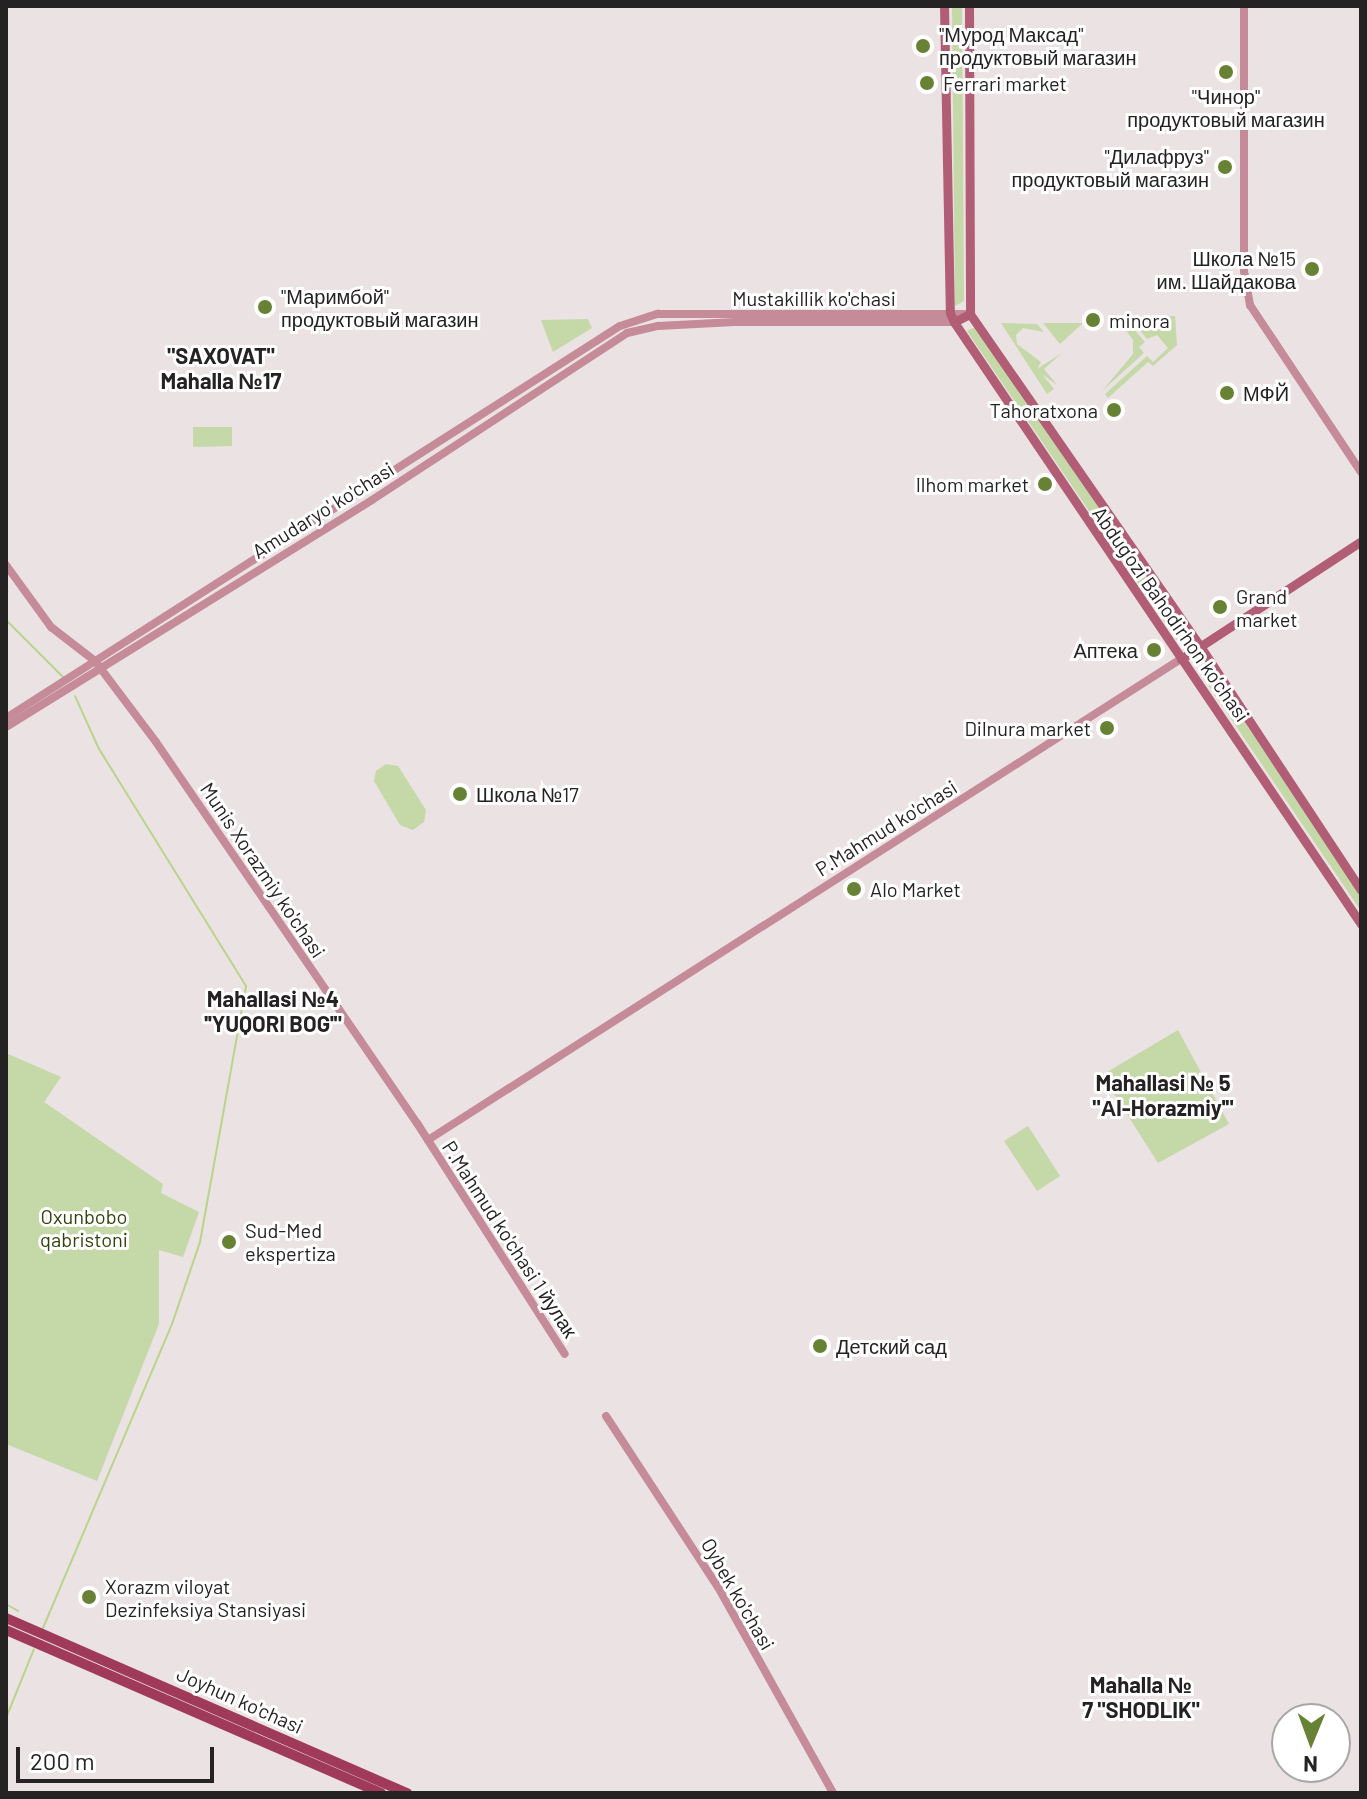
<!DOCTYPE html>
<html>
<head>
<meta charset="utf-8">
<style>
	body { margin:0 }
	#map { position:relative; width:1367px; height:1799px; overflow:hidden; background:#ebe2e4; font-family:Barlow,sans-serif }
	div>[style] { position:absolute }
	.green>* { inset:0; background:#c5d8a8 }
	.stream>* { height:2px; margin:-1px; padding:0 1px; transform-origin:1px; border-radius:1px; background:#b9d58a }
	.tertiary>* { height:8px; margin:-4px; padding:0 4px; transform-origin:4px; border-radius:4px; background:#c58b99 }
	.secondary>* { height:9px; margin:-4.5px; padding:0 4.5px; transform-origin:4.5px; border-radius:4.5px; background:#b15d75 }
	.primary>* { height:10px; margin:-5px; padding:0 5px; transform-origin:5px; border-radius:5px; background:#a03a5b }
	.dots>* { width:22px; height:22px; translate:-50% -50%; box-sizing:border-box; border:4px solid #fff; border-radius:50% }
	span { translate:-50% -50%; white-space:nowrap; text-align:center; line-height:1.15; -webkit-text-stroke:6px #fff; paint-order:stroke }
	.poi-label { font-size:20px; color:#252223 }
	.left { translate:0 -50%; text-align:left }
	.right { translate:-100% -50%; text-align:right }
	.street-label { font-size:20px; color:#252223 }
	.park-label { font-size:20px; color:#32430c }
	.neighbourhood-label { font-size:22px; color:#252223; font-weight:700 }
	.frame { position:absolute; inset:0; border:8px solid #252223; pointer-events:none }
	.north { position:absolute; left:1271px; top:1703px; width:80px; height:80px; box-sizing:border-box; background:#fff; border:2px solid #a8a7a7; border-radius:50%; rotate:181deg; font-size:22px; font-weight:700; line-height:32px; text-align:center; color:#252223 }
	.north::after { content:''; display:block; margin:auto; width:28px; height:36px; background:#688235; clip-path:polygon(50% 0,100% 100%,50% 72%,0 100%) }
	.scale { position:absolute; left:16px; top:1747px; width:198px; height:36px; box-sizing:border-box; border:4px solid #252223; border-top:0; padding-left:10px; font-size:24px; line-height:28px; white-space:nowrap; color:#252223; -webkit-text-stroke:6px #fff; paint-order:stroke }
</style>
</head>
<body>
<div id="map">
	<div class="green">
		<i style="clip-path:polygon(952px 6px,962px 6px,964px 301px,955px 306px)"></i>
		<i style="clip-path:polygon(1175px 316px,1177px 345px,1153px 366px,1148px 362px,1108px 398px,1105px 394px,1147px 356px,1153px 362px,1168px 348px,1157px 335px,1147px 339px,1129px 317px)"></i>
		<i style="clip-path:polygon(588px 319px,592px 328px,553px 352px,541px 320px)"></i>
		<i style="clip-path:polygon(1001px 323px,1037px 324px,1044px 332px,1023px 328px,1016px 335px,1017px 344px,1041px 362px,1037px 369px,1062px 353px,1044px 369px,1057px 385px,1042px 374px,1054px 389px,1047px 394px)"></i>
		<i style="clip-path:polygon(1043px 323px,1083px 323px,1060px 344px)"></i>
		<i style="clip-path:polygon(1130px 325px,1145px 342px,1139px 347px,1144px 353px,1102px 391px,1133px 354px,1133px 340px,1125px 329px)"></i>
		<i style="clip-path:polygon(975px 327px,1186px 635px,1178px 642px,967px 331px)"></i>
		<i style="clip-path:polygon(193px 427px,232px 427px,232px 446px,193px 447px)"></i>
		<i style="clip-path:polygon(1206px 665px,1361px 893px,1361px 911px,1198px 670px)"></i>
		<i style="clip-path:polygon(386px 764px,398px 766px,426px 810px,424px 822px,413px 830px,400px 825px,374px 781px,376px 771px)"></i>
		<i style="clip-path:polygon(1178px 1030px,1229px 1124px,1158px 1163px,1102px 1075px)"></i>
		<i style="clip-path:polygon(6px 1053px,61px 1077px,44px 1102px,163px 1184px,161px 1193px,199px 1212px,183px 1257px,159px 1250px,159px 1324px,97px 1481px,6px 1444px)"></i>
		<i style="clip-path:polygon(1028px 1126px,1060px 1176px,1037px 1191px,1004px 1141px)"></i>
	</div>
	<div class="stream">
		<i style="left:6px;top:620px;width:81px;rotate:45deg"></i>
		<i style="left:6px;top:1604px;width:14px;rotate:30deg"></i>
		<i style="left:43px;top:1628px;width:330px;rotate:-67deg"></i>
		<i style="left:172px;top:1324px;width:87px;rotate:-71.1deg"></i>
		<i style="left:200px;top:1242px;width:260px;rotate:-79.8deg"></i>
		<i style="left:246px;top:986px;width:279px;rotate:-121.8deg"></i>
		<i style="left:99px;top:749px;width:58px;rotate:-114.4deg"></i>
		<i style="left:6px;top:1718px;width:74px;rotate:-67.9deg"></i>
	</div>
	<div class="tertiary">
		<i style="left:1244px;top:6px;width:265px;rotate:90deg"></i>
		<i style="left:1244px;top:271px;width:35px;rotate:80deg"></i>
		<i style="left:1250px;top:305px;width:201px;rotate:56.4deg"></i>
		<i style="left:6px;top:565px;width:77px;rotate:54deg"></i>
		<i style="left:51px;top:627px;width:56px;rotate:37.7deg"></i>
		<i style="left:95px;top:661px;width:101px;rotate:53deg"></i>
		<i style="left:156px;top:742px;width:462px;rotate:55.6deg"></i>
		<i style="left:417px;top:1123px;width:274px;rotate:57.4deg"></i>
		<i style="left:6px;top:718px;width:728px;rotate:-32.56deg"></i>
		<i style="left:620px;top:326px;width:40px;rotate:-18deg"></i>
		<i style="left:658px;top:314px;width:311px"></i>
		<i style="left:6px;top:727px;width:431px;rotate:-31.8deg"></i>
		<i style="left:372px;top:500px;width:305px;rotate:-33.2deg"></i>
		<i style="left:627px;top:333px;width:32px;rotate:-13deg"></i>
		<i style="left:658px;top:326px;width:77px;rotate:-3deg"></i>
		<i style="left:735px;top:322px;width:219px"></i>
		<i style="left:428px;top:1140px;width:894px;rotate:-32.57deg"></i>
		<i style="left:606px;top:1416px;width:204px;rotate:56.8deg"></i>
		<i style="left:718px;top:1587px;width:236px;rotate:60.8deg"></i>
	</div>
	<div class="secondary">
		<i style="left:944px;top:6px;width:307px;rotate:88.9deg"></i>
		<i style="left:950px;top:313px;width:10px;rotate:66deg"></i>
		<i style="left:954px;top:322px;width:18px;rotate:-27deg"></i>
		<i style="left:969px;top:6px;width:308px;rotate:89.8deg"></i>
		<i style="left:970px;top:314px;width:404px;rotate:55.3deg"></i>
		<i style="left:1200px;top:646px;width:292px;rotate:56.6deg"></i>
		<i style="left:954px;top:322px;width:727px;rotate:55.94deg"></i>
		<i style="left:1181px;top:659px;width:215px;rotate:-33.2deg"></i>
	</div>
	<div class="primary">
		<i style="left:6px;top:1618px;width:438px;rotate:23.6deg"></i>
		<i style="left:6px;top:1630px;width:409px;rotate:23.5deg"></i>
	</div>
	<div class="dots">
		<i style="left:923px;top:46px;background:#688235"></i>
		<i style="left:1226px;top:72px;background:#688235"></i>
		<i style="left:927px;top:83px;background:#688235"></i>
		<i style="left:1225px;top:167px;background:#688235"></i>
		<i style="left:1312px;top:269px;background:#688235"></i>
		<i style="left:265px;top:307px;background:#688235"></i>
		<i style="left:1093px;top:320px;background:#688235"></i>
		<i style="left:1227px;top:393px;background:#688235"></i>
		<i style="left:1114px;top:410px;background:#688235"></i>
		<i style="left:1045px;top:484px;background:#688235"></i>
		<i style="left:1220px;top:607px;background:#688235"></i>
		<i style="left:1154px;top:650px;background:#688235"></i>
		<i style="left:1107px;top:728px;background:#688235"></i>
		<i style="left:460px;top:794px;background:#688235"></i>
		<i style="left:854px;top:889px;background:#688235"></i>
		<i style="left:229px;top:1242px;background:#688235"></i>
		<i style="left:820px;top:1346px;background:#688235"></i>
		<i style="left:89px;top:1597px;background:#688235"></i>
	</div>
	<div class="poi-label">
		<span class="left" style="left:939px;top:46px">"Мурод Максад"<br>продуктовый магазин</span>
		<span class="left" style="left:943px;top:83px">Ferrari market</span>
		<span style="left:1226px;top:108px">"Чинор"<br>продуктовый магазин</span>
		<span class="right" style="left:1209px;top:168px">"Дилафруз"<br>продуктовый магазин</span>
		<span class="right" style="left:1296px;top:270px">Школа №15<br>им. Шайдакова</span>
		<span class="left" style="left:281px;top:308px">"Маримбой"<br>продуктовый магазин</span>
		<span class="left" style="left:1109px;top:320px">minora</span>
		<span class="left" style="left:1243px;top:393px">МФЙ</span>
		<span class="right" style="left:1098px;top:410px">Tahoratxona</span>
		<span class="right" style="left:1029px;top:484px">Ilhom market</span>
		<span class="left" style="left:1236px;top:608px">Grand<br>market</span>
		<span class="right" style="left:1138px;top:650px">Аптека</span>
		<span class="right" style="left:1091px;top:728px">Dilnura market</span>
		<span class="left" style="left:476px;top:794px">Школа №17</span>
		<span class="left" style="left:870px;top:889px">Alo Market</span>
		<span class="left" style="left:245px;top:1242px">Sud-Med<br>ekspertiza</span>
		<span class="left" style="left:836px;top:1346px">Детский сад</span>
		<span class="left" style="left:105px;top:1598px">Xorazm viloyat<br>Dezinfeksiya Stansiyasi</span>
	</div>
	<div class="street-label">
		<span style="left:814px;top:298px">Mustakillik ko'chasi</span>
		<span style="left:323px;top:510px;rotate:-32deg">Amudaryo' ko'chasi</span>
		<span style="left:1171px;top:614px;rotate:55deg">Abdug’ozi Bahodirhon ko’chasi</span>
		<span style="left:886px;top:828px;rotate:-32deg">P.Mahmud ko'chasi</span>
		<span style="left:263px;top:870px;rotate:56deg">Munis Xorazmiy ko'chasi</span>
		<span style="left:510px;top:1239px;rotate:57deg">P.Mahmud ko'chasi 1 йулак</span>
		<span style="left:738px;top:1594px;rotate:60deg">Oybek ko'chasi</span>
		<span style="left:240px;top:1700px;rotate:24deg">Joyhun ko'chasi</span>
	</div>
	<div class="park-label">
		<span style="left:84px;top:1228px">Oxunbobo<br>qabristoni</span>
	</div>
	<div class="neighbourhood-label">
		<span style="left:221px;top:368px">"SAXOVAT"<br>Mahalla №17</span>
		<span style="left:273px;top:1011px">Mahallasi №4<br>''YUQORI BOG'"</span>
		<span style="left:1163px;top:1095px">Mahallasi № 5<br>"Аl-Horazmiy'"</span>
		<span style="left:1141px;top:1697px">Mahalla №<br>7 "SHODLIK"</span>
	</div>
	<div class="frame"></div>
	<div class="north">N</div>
	<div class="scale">200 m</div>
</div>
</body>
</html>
